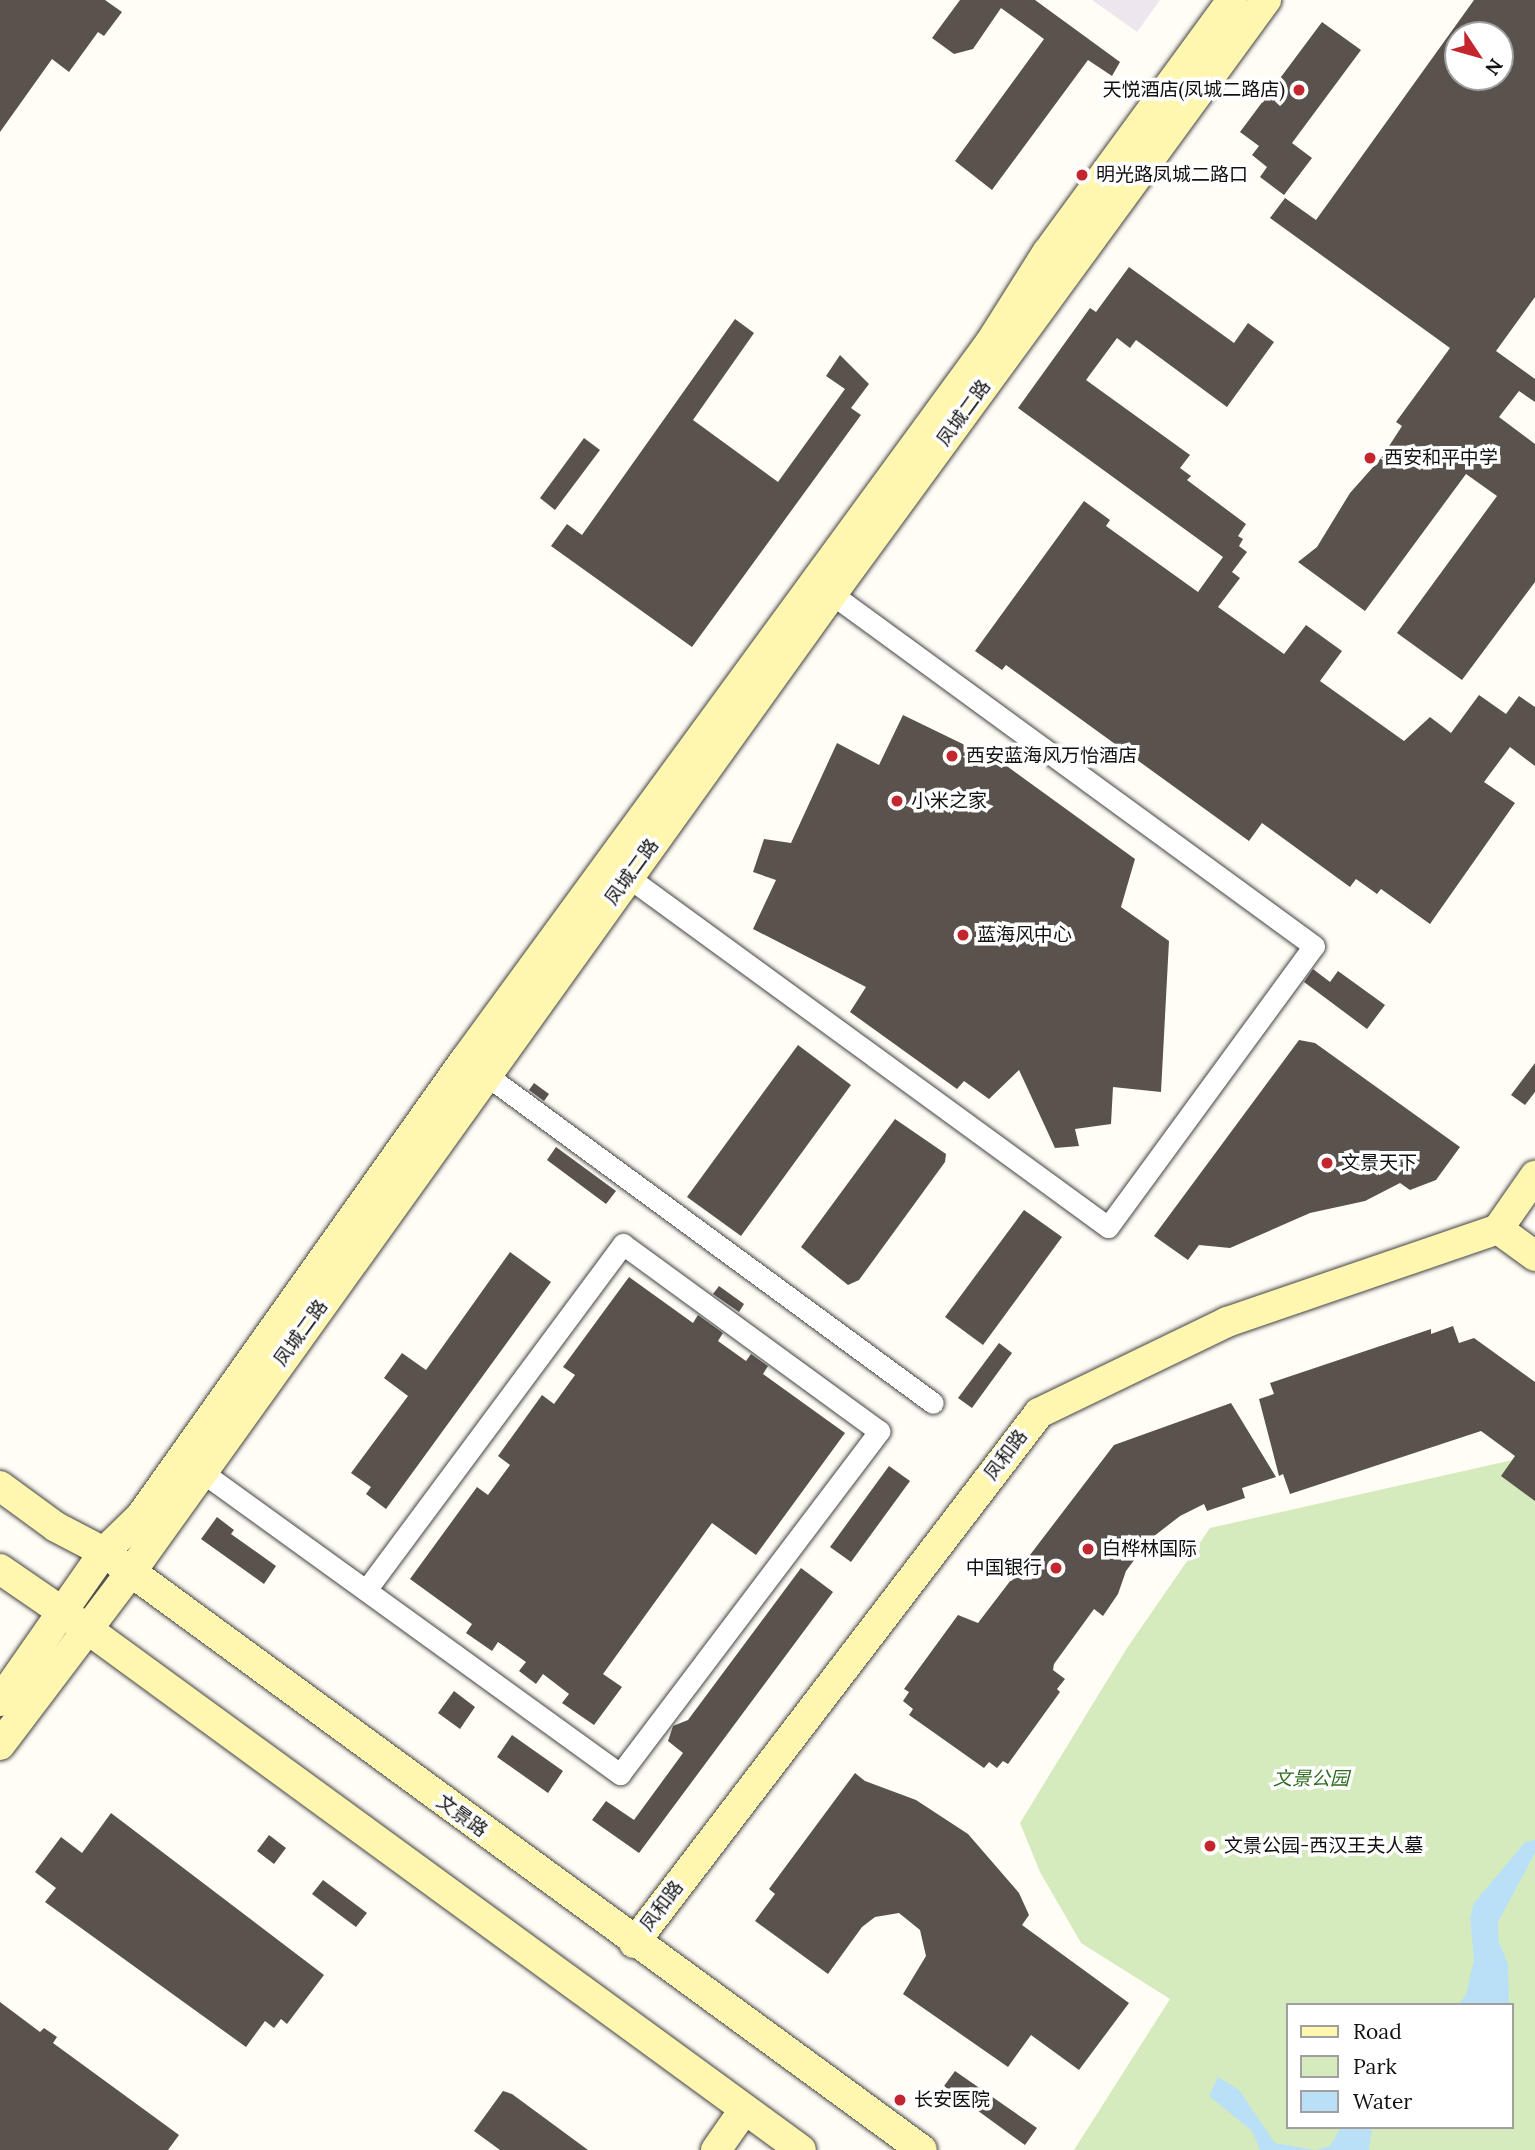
<!DOCTYPE html>
<html>
<head>
<meta charset="utf-8">
<style>
	body { margin:0 }
	#map { position:relative; width:1535px; height:2150px; overflow:hidden; background:#fffdf5; font-family:Lora,"Noto Sans SC",serif }
	div>[style] { position:absolute }
	.industrial>* { inset:0; background:#eee6ef }
	.green>* { inset:0; background:#d5ebbd }
	.water>* { inset:0; background:#b9e0f7 }
	.building>* { inset:0; background:#5a524d }
	.roads { filter:drop-shadow(0 0 2px #444) drop-shadow(0 0 2px #444) }
	.street>* { height:21px; margin:-10.5px; padding:0 10.5px; transform-origin:10.5px; border-radius:10.5px; background:#fff }
	.secondary>* { height:30px; margin:-15px; padding:0 15px; transform-origin:15px; border-radius:15px; background:#fff6b0 }
	.dots>* { width:19px; height:19px; translate:-50% -50%; box-sizing:border-box; border:4px solid #fff; border-radius:50% }
	span { translate:-50% -50%; white-space:nowrap; text-align:center; line-height:1.15; -webkit-text-stroke:7px #fff; paint-order:stroke }
	.poi-label { font-size:19px; color:#111 }
	.right { translate:-100% -50%; text-align:right }
	.left { translate:0 -50%; text-align:left }
	.street-label { font-size:19px; color:#111 }
	.park-label { font-size:19px; color:#2f6b1f; font-style:italic }
	.legend { position:absolute; left:1286px; top:2003px; width:228px; height:126px; box-sizing:border-box; background:#fff; border:2px solid #a0a0a0; margin:0; padding:9px 12px; list-style:none; font-size:21px; color:#111 }
	.legend li { display:flex; align-items:center; gap:14px; height:35px }
	.legend b { width:35px; border:2px solid #a0a0a0 }
	.north { position:absolute; left:1444px; top:21px; width:70px; height:70px; box-sizing:border-box; background:#fff; border:2px solid #a0a0a0; border-radius:50%; rotate:126deg; font-size:19px; font-weight:700; line-height:28px; text-align:center; color:#111 }
	.north::after { content:''; display:block; margin:auto; width:24px; height:32px; background:#c4262e; clip-path:polygon(50% 0,100% 100%,50% 72%,0 100%) }
</style>
</head>
<body>
<div id="map">
	<div class="industrial">
		<i style="clip-path:polygon(1092px 0,1160px 0,1137px 32px)"></i>
	</div>
	<div class="green">
		<i style="clip-path:polygon(evenodd,1535px 1455px,1535px 2150px,1074px 2150px,1170px 1999px,1081px 1943px,1040px 1872px,1020px 1823px,1127px 1648px,1210px 1528px,1535px 1455px,1288px 2005px,1512px 2005px,1512px 2127px,1288px 2127px,1288px 2005px)"></i>
	</div>
	<div class="water">
		<i style="clip-path:polygon(1535px 1840px,1535px 1853px,1498px 1922px,1499px 1942px,1508px 1964px,1509px 2005px,1458px 2005px,1466px 1995px,1474px 1959px,1470px 1918px,1474px 1903px,1525px 1842px)"></i>
		<i style="clip-path:polygon(1218px 2077px,1239px 2090px,1275px 2143px,1315px 2150px,1330px 2146px,1341px 2127px,1372px 2127px,1369px 2150px,1260px 2150px,1252px 2131px,1209px 2096px)"></i>
	</div>
	<div class="building">
		<i style="clip-path:polygon(0 0,105px 0,122px 12px,104px 36px,98px 32px,69px 72px,52px 59px,0 132px)"></i>
		<i style="clip-path:polygon(960px 0,1035px 0,1120px 62px,1112px 76px,1088px 60px,992px 190px,955px 161px,1044px 39px,1001px 8px,973px 49px,954px 54px,932px 38px)"></i>
		<i style="clip-path:polygon(evenodd,1474px 0,1535px 0,1535px 297px,1496px 351px,1535px 379px,1535px 402px,1519px 391px,1499px 417px,1535px 444px,1535px 582px,1462px 680px,1397px 633px,1497px 496px,1466px 474px,1365px 611px,1298px 562px,1317px 547px,1350px 493px,1382px 457px,1402px 426px,1396px 422px,1450px 348px,1270px 218px,1285px 198px,1316px 220px,1474px 0,1458px 35px,1500px 35px,1500px 77px,1458px 77px,1458px 35px)"></i>
		<i style="clip-path:polygon(1322px 22px,1361px 50px,1292px 143px,1312px 158px,1284px 195px,1260px 177px,1267px 167px,1252px 155px,1259px 146px,1240px 132px)"></i>
		<i style="clip-path:polygon(1129px 267px,1234px 343px,1248px 323px,1274px 342px,1227px 407px,1136px 340px,1130px 348px,1117px 338px,1086px 380px,1190px 455px,1180px 468px,1191px 476px,1187px 480px,1246px 524px,1238px 536px,1243px 539px,1239px 546px,1247px 552px,1232px 572px,1240px 578px,1218px 607px,1284px 654px,1306px 625px,1342px 651px,1320px 681px,1404px 741px,1430px 717px,1451px 733px,1479px 695px,1506px 714px,1519px 696px,1535px 707px,1535px 766px,1510px 747px,1484px 782px,1515px 803px,1430px 924px,1381px 889px,1377px 894px,1356px 879px,1350px 887px,1262px 823px,1249px 841px,1006px 665px,1002px 670px,975px 651px,1084px 501px,1110px 520px,1106px 526px,1198px 592px,1223px 557px,1018px 408px,1090px 308px,1096px 312px)"></i>
		<i style="clip-path:polygon(735px 319px,754px 333px,693px 420px,778px 482px,845px 389px,826px 376px,840px 355px,869px 384px,851px 408px,861px 415px,692px 647px,551px 546px,567px 524px,582px 535px)"></i>
		<i style="clip-path:polygon(584px 438px,600px 450px,555px 510px,540px 498px)"></i>
		<i style="clip-path:polygon(903px 715px,1004px 764px,1135px 859px,1121px 907px,1169px 941px,1161px 1092px,1113px 1087px,1111px 1124px,1075px 1129px,1079px 1146px,1055px 1148px,1019px 1070px,989px 1099px,964px 1081px,957px 1089px,850px 1012px,866px 987px,753px 929px,776px 880px,753px 872px,764px 839px,791px 843px,837px 743px,879px 765px)"></i>
		<i style="clip-path:polygon(1313px 969px,1330px 982px,1338px 971px,1385px 1005px,1367px 1029px,1304px 982px)"></i>
		<i style="clip-path:polygon(1299px 1040px,1315px 1043px,1460px 1147px,1436px 1180px,1410px 1190px,1400px 1183px,1365px 1201px,1310px 1213px,1230px 1248px,1199px 1245px,1188px 1260px,1154px 1236px)"></i>
		<i style="clip-path:polygon(798px 1045px,851px 1085px,741px 1236px,687px 1197px)"></i>
		<i style="clip-path:polygon(1535px 1063px,1535px 1092px,1525px 1105px,1511px 1095px)"></i>
		<i style="clip-path:polygon(534px 1083px,549px 1094px,544px 1101px,529px 1090px)"></i>
		<i style="clip-path:polygon(895px 1119px,946px 1154px,945px 1162px,859px 1280px,848px 1285px,801px 1247px)"></i>
		<i style="clip-path:polygon(556px 1147px,616px 1191px,606px 1204px,547px 1160px)"></i>
		<i style="clip-path:polygon(1024px 1210px,1062px 1237px,983px 1345px,945px 1317px)"></i>
		<i style="clip-path:polygon(510px 1252px,551px 1282px,386px 1509px,366px 1494px,371px 1487px,351px 1473px,408px 1396px,384px 1378px,402px 1353px,426px 1370px)"></i>
		<i style="clip-path:polygon(629px 1277px,693px 1323px,698px 1315px,723px 1333px,718px 1341px,746px 1361px,751px 1354px,768px 1366px,763px 1374px,845px 1433px,756px 1555px,712px 1523px,603px 1674px,622px 1687px,594px 1725px,562px 1703px,569px 1694px,543px 1674px,536px 1684px,519px 1671px,526px 1662px,498px 1642px,492px 1651px,466px 1633px,472px 1624px,410px 1579px,477px 1487px,488px 1495px,510px 1465px,498px 1456px,542px 1395px,554px 1404px,575px 1375px,563px 1367px)"></i>
		<i style="clip-path:polygon(719px 1286px,744px 1304px,739px 1312px,713px 1294px)"></i>
		<i style="clip-path:polygon(1453px 1326px,1459px 1343px,1474px 1338px,1535px 1382px,1535px 1501px,1501px 1476px,1515px 1456px,1481px 1431px,1290px 1494px,1283px 1474px,1279px 1476px,1259px 1399px,1274px 1394px,1270px 1383px,1431px 1329px,1431px 1334px)"></i>
		<i style="clip-path:polygon(999px 1343px,1012px 1353px,972px 1408px,958px 1398px)"></i>
		<i style="clip-path:polygon(1231px 1403px,1276px 1477px,1242px 1488px,1245px 1498px,1207px 1511px,1204px 1504px,1180px 1516px,1149px 1540px,1126px 1571px,1118px 1594px,1103px 1616px,1094px 1609px,1054px 1664px,1053px 1670px,1065px 1679px,1057px 1689px,1060px 1692px,1008px 1764px,1003px 1761px,997px 1768px,989px 1762px,984px 1768px,909px 1715px,913px 1709px,903px 1701px,909px 1692px,904px 1689px,958px 1615px,978px 1623px,1114px 1445px)"></i>
		<i style="clip-path:polygon(889px 1466px,910px 1481px,851px 1562px,830px 1547px)"></i>
		<i style="clip-path:polygon(217px 1517px,234px 1530px,231px 1534px,276px 1566px,264px 1584px,201px 1539px)"></i>
		<i style="clip-path:polygon(801px 1568px,833px 1592px,639px 1853px,592px 1820px,606px 1801px,634px 1820px,683px 1753px,668px 1741px,673px 1726px,688px 1720px)"></i>
		<i style="clip-path:polygon(454px 1691px,475px 1707px,460px 1729px,438px 1713px)"></i>
		<i style="clip-path:polygon(512px 1735px,563px 1771px,548px 1793px,497px 1757px)"></i>
		<i style="clip-path:polygon(855px 1773px,865px 1781px,916px 1800px,968px 1834px,1019px 1893px,1029px 1915px,1022px 1925px,1129px 2003px,1079px 2070px,1031px 2035px,1008px 2067px,903px 1994px,926px 1956px,920px 1930px,899px 1913px,875px 1917px,862px 1927px,828px 1974px,755px 1921px,775px 1894px,769px 1889px)"></i>
		<i style="clip-path:polygon(111px 1813px,324px 1975px,287px 2024px,281px 2019px,274px 2028px,265px 2021px,246px 2047px,45px 1902px,56px 1888px,35px 1872px,61px 1837px,82px 1853px)"></i>
		<i style="clip-path:polygon(269px 1835px,286px 1848px,274px 1864px,257px 1851px)"></i>
		<i style="clip-path:polygon(323px 1880px,367px 1913px,356px 1927px,312px 1894px)"></i>
		<i style="clip-path:polygon(0 2002px,40px 2032px,44px 2028px,57px 2037px,53px 2043px,179px 2135px,168px 2150px,0 2150px)"></i>
		<i style="clip-path:polygon(955px 2071px,1037px 2128px,1025px 2145px,944px 2086px)"></i>
		<i style="clip-path:polygon(503px 2091px,512px 2094px,588px 2150px,500px 2150px,474px 2131px)"></i>
	</div>
	<div class="roads">
		<div class="street">
			<i style="left:628px;top:877px;width:594px;rotate:36.1deg"></i>
			<i style="left:1108px;top:1227px;width:348px;rotate:-53.8deg"></i>
			<i style="left:1314px;top:946px;width:597px;rotate:-143.86deg"></i>
			<i style="left:478px;top:1069px;width:564px;rotate:36.28deg"></i>
			<i style="left:202px;top:1472px;width:516px;rotate:35.85deg"></i>
			<i style="left:620px;top:1774px;width:430px;rotate:-52.9deg"></i>
			<i style="left:879px;top:1431px;width:317px;rotate:-143.9deg"></i>
			<i style="left:623px;top:1244px;width:431px;rotate:126.6deg"></i>
		</div>
		<div class="secondary">
			<i style="left:1498px;top:1229px;width:46px;rotate:36.1deg"></i>
			<i style="left:0;top:1486px;width:69px;rotate:36.2deg"></i>
			<i style="left:56px;top:1527px;width:54px;rotate:27.5deg"></i>
			<i style="left:104px;top:1552px;width:1013px;rotate:36.17deg"></i>
			<i style="left:0;top:1569px;width:104px;rotate:34.5deg"></i>
			<i style="left:86px;top:1628px;width:885px;rotate:36.13deg"></i>
			<i style="left:0;top:1701px;width:182px;rotate:-55.1deg"></i>
			<i style="left:104px;top:1552px;width:52px;rotate:-44.2deg"></i>
			<i style="left:141px;top:1516px;width:559px;rotate:-54.61deg"></i>
			<i style="left:465px;top:1060px;width:889px;rotate:-53.79deg"></i>
			<i style="left:990px;top:343px;width:107px;rotate:-57.7deg"></i>
			<i style="left:1047px;top:253px;width:313px;rotate:-53.8deg"></i>
			<i style="left:0;top:1745px;width:217px;rotate:-52.9deg"></i>
			<i style="left:131px;top:1572px;width:1203px;rotate:-54.37deg"></i>
			<i style="left:832px;top:594px;width:736px;rotate:-53.85deg"></i>
			<i style="left:634px;top:1943px;width:667px;rotate:-52.61deg"></i>
			<i style="left:1039px;top:1413px;width:209px;rotate:-25.8deg"></i>
			<i style="left:1227px;top:1322px;width:287px;rotate:-18.9deg"></i>
			<i style="left:1498px;top:1229px;width:65px;rotate:-55.1deg"></i>
			<i style="left:716px;top:2150px;width:49px;rotate:-55deg"></i>
		</div>
	</div>
	<div class="dots">
		<i style="left:1299px;top:90px;background:#c4262e"></i>
		<i style="left:1082px;top:175px;background:#c4262e"></i>
		<i style="left:1370px;top:458px;background:#c4262e"></i>
		<i style="left:952px;top:756px;background:#c4262e"></i>
		<i style="left:897px;top:801px;background:#c4262e"></i>
		<i style="left:963px;top:935px;background:#c4262e"></i>
		<i style="left:1327px;top:1163px;background:#c4262e"></i>
		<i style="left:1088px;top:1549px;background:#c4262e"></i>
		<i style="left:1056px;top:1568px;background:#c4262e"></i>
		<i style="left:1210px;top:1846px;background:#c4262e"></i>
		<i style="left:900px;top:2100px;background:#c4262e"></i>
	</div>
	<div class="poi-label">
		<span class="right" style="left:1285px;top:90px">天悦酒店(凤城二路店)</span>
		<span class="left" style="left:1096px;top:175px">明光路凤城二路口</span>
		<span class="left" style="left:1384px;top:458px">西安和平中学</span>
		<span class="left" style="left:966px;top:756px">西安蓝海风万怡酒店</span>
		<span class="left" style="left:911px;top:801px">小米之家</span>
		<span class="left" style="left:977px;top:935px">蓝海风中心</span>
		<span class="left" style="left:1341px;top:1163px">文景天下</span>
		<span class="left" style="left:1102px;top:1549px">白桦林国际</span>
		<span class="right" style="left:1042px;top:1568px">中国银行</span>
		<span class="left" style="left:1224px;top:1846px">文景公园-西汉王夫人墓</span>
		<span class="left" style="left:914px;top:2100px">长安医院</span>
	</div>
	<div class="street-label">
		<span style="left:964px;top:413px;rotate:-54deg">凤城二路</span>
		<span style="left:632px;top:872px;rotate:-54deg">凤城二路</span>
		<span style="left:301px;top:1333px;rotate:-54deg">凤城二路</span>
		<span style="left:1006px;top:1455px;rotate:-53deg">凤和路</span>
		<span style="left:462px;top:1816px;rotate:36deg">文景路</span>
		<span style="left:662px;top:1906px;rotate:-53deg">凤和路</span>
	</div>
	<div class="park-label">
		<span style="left:1311px;top:1779px">文景公园</span>
	</div>
	<ul class="legend">
	<li><b style="height:9px;background:#fff6b0"></b>Road</li>
	<li><b style="height:19px;background:#d5ebbd"></b>Park</li>
	<li><b style="height:19px;background:#b9e0f7"></b>Water</li>
	</ul>
	<div class="north">N</div>
</div>
</body>
</html>
